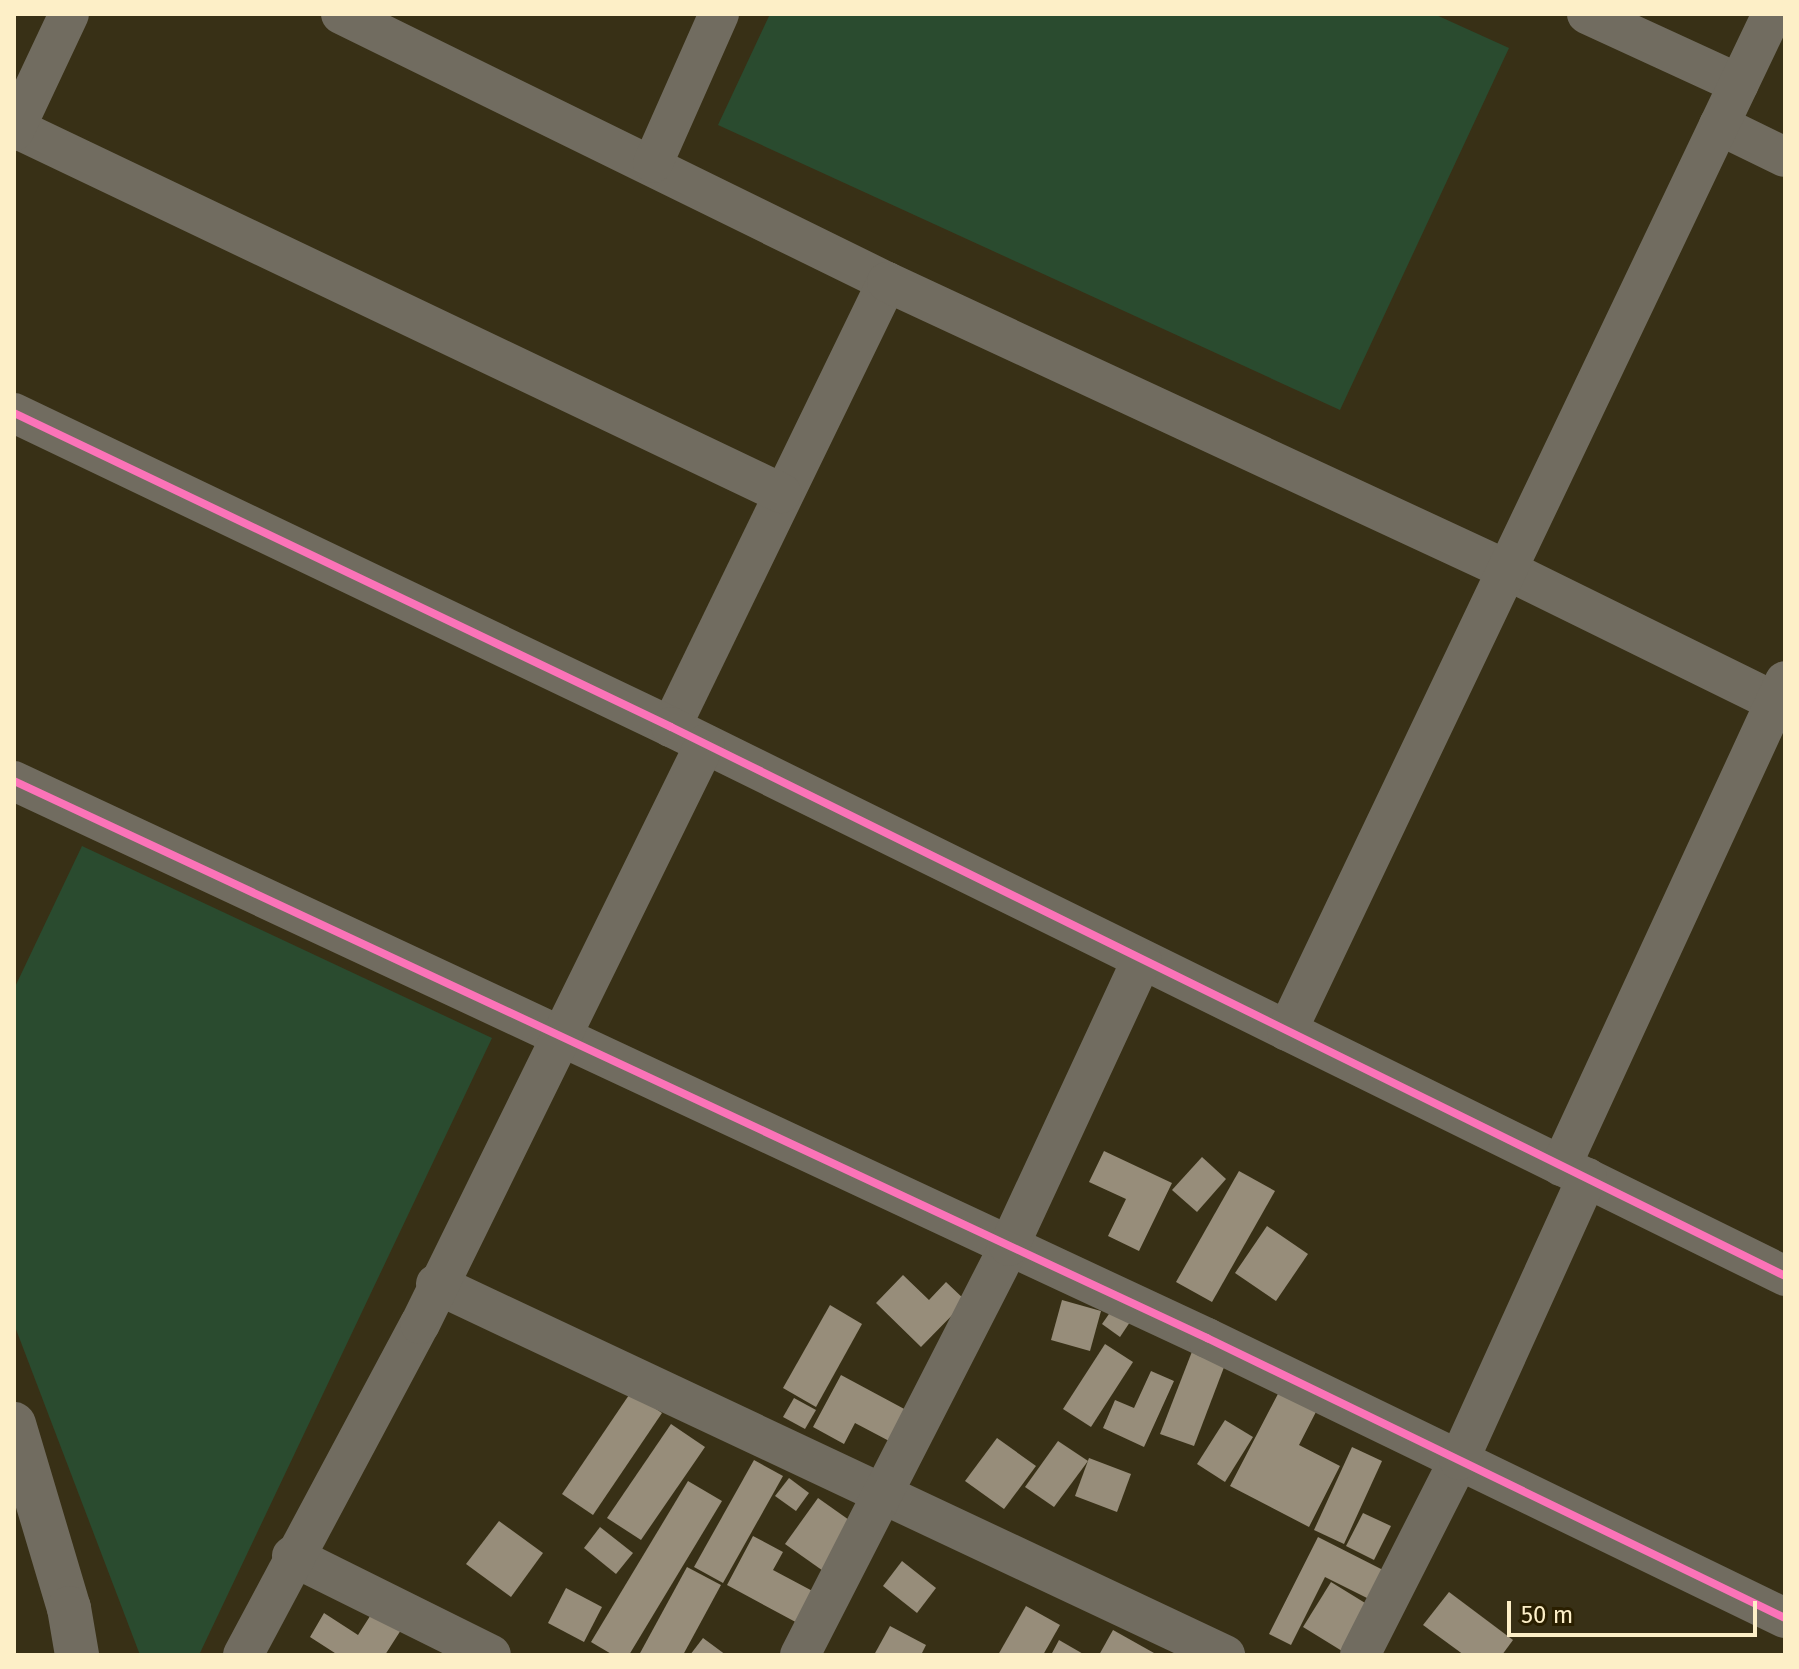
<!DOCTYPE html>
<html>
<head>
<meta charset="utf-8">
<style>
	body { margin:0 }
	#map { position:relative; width:1799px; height:1669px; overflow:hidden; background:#383016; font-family:"Fira Sans",sans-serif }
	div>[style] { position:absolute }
	.green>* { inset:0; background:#2a4b2f }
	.building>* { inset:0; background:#978d7a }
	.minor>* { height:40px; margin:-20px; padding:0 20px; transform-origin:20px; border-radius:20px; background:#716c60 }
	.tertiary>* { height:44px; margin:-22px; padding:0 22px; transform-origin:22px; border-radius:22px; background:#716c60 }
	.cycleway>* { height:8px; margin:-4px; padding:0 4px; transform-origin:4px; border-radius:4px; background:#fb73b8 }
	span { translate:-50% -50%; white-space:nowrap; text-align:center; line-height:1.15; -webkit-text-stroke:8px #2a1f00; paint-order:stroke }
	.frame { position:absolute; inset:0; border:16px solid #fdefc7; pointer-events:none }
	.scale { position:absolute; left:1507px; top:1601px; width:250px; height:36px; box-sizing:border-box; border:4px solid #fdefc7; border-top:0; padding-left:10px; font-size:24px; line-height:28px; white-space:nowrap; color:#fdefc7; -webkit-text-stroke:6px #2a1f00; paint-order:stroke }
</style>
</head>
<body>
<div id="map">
	<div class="green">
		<i style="clip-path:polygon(770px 14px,1434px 14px,1509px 48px,1340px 410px,718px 125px)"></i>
		<i style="clip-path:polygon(82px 846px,492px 1038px,199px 1655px,140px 1655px,14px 1324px,14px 989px)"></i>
	</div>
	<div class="building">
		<i style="clip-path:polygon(1104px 1151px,1172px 1183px,1139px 1251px,1108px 1236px,1126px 1199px,1089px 1182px)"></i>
		<i style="clip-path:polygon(1202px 1157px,1226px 1179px,1197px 1212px,1172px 1190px)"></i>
		<i style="clip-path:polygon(1239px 1171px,1275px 1191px,1212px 1302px,1176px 1282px)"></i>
		<i style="clip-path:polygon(1267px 1226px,1308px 1254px,1276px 1301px,1235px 1273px)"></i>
		<i style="clip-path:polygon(903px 1275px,929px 1300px,946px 1282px,966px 1301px,921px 1347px,876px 1303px)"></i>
		<i style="clip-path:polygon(1062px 1300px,1101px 1311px,1090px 1351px,1051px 1340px)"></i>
		<i style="clip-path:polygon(1118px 1301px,1136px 1313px,1120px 1337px,1102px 1324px)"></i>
		<i style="clip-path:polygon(830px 1305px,862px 1324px,816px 1407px,783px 1388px)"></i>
		<i style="clip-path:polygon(1105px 1344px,1133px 1362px,1091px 1427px,1063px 1409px)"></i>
		<i style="clip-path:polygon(1193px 1349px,1226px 1362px,1194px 1446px,1160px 1434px)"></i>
		<i style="clip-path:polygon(1151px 1371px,1174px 1381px,1144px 1447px,1103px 1428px,1115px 1400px,1134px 1408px)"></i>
		<i style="clip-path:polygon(841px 1375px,908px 1411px,891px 1442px,855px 1423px,844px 1444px,813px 1427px)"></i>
		<i style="clip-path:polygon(1281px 1388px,1318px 1408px,1299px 1445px,1340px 1466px,1309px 1527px,1230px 1486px)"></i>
		<i style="clip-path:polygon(631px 1392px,662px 1413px,593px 1515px,562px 1494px)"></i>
		<i style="clip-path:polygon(794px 1398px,816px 1410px,805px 1429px,783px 1417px)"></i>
		<i style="clip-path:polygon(1225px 1420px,1253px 1437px,1225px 1482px,1197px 1464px)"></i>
		<i style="clip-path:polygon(671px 1424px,705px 1447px,641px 1540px,607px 1518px)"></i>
		<i style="clip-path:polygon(997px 1438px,1036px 1466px,1004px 1509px,965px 1481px)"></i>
		<i style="clip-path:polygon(1058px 1441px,1088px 1461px,1054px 1507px,1025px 1487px)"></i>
		<i style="clip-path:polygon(1352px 1447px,1382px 1461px,1344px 1544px,1314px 1530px)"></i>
		<i style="clip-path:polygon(1089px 1458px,1131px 1474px,1117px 1512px,1075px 1496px)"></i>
		<i style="clip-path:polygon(754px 1460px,783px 1476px,723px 1583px,694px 1567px)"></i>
		<i style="clip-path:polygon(789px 1478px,809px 1493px,796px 1511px,775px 1496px)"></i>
		<i style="clip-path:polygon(688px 1481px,722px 1501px,629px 1655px,613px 1655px,591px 1642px)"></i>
		<i style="clip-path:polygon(818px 1498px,859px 1527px,826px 1573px,785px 1544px)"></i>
		<i style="clip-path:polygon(1363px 1513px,1391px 1526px,1374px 1560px,1346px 1546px)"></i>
		<i style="clip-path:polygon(499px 1521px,543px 1553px,511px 1597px,466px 1564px)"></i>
		<i style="clip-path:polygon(600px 1527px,633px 1553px,616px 1574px,584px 1548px)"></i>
		<i style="clip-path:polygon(753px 1536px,783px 1552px,773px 1570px,820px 1595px,803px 1626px,727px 1585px)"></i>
		<i style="clip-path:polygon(1318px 1537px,1385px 1571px,1371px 1600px,1325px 1577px,1291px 1645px,1269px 1634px)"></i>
		<i style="clip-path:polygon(902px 1561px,936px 1588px,917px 1613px,883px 1586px)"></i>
		<i style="clip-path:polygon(687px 1567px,721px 1585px,683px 1655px,639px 1655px)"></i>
		<i style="clip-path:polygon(1331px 1582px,1370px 1606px,1342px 1651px,1303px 1627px)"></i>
		<i style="clip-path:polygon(566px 1588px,602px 1607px,584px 1642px,548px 1623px)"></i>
		<i style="clip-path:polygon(1449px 1592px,1513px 1640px,1502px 1655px,1464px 1655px,1423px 1625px)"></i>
		<i style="clip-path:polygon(1026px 1606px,1060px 1625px,1043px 1655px,998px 1655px)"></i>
		<i style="clip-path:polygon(324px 1613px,358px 1635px,372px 1613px,401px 1630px,385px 1655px,338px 1655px,310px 1637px)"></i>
		<i style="clip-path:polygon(890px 1626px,926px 1645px,921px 1655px,874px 1655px)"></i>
		<i style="clip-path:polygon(1113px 1630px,1154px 1653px,1153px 1655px,1099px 1655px)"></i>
		<i style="clip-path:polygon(703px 1638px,726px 1655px,690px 1655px)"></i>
		<i style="clip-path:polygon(1059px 1640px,1085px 1655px,1051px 1655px)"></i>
	</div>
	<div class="minor">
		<i style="left:341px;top:14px;width:608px;rotate:26.14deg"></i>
		<i style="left:887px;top:282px;width:495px;rotate:115.9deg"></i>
		<i style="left:1587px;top:14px;width:167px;rotate:24.7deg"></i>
		<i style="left:1719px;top:125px;width:73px;rotate:25.9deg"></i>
		<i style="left:15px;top:128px;width:849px;rotate:25.48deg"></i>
		<i style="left:14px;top:131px;width:129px;rotate:-64.8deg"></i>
		<i style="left:653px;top:163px;width:163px;rotate:-66.1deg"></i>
		<i style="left:887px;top:282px;width:684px;rotate:24.92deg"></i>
		<i style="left:1507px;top:570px;width:310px;rotate:26.2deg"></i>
		<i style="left:14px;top:413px;width:728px;rotate:25.54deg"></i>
		<i style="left:671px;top:727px;width:1242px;rotate:26.23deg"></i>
		<i style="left:14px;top:781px;width:1317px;rotate:25.03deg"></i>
		<i style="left:1207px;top:1338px;width:642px;rotate:25.85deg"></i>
		<i style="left:1287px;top:1031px;width:1127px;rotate:-64.5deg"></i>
		<i style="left:1561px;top:1166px;width:534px;rotate:-65.21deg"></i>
		<i style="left:436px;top:1284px;width:872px;rotate:25.18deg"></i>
		<i style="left:292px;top:1556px;width:222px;rotate:26.4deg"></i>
		<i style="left:243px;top:1655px;width:375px;rotate:-61.9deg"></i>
		<i style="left:420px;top:1324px;width:646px;rotate:-63.83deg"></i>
		<i style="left:800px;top:1655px;width:459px;rotate:-62.9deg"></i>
		<i style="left:1009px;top:1246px;width:315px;rotate:-65.1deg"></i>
		<i style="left:1360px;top:1655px;width:219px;rotate:-63.1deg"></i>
		<i style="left:1459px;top:1460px;width:310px;rotate:-65.6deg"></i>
	</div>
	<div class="tertiary">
		<i style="left:14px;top:1424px;width:192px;rotate:73.4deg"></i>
		<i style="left:69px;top:1608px;width:48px;rotate:80.3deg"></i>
	</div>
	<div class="cycleway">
		<i style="left:14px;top:413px;width:728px;rotate:25.54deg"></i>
		<i style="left:671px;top:727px;width:1242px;rotate:26.23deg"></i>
		<i style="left:14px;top:781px;width:1317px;rotate:25.03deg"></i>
		<i style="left:1207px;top:1338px;width:642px;rotate:25.85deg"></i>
	</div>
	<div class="frame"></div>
	<div class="scale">50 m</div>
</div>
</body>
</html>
